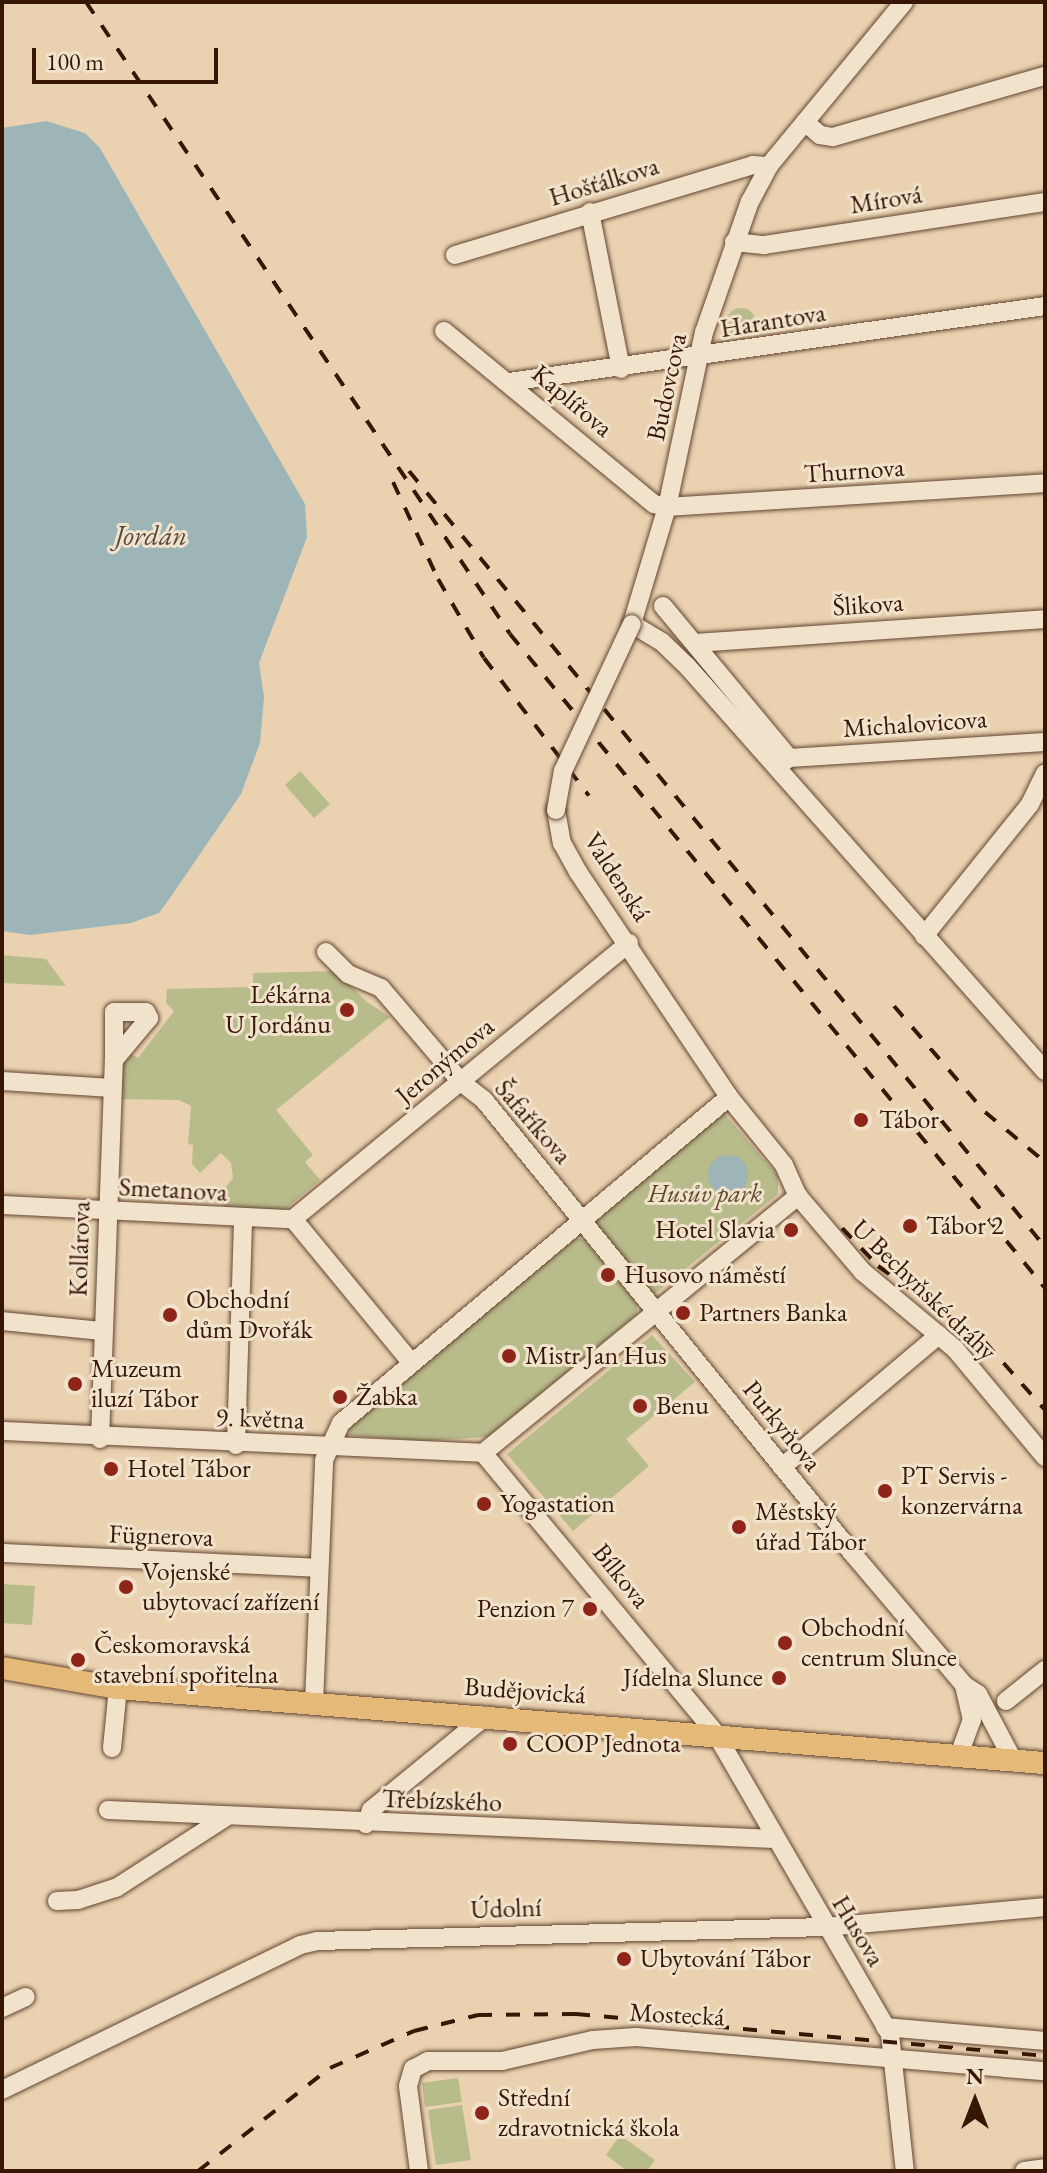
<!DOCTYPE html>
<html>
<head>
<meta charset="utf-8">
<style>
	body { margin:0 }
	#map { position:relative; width:1047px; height:2173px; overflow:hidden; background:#ead2b1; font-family:"EB Garamond",serif }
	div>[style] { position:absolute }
	.green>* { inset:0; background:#b8bb8a }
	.round { border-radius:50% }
	.water>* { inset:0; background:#9db5b7 }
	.roads { filter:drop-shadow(0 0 2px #644531) drop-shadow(0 0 2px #644531) }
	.minor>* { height:18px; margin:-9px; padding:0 9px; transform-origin:9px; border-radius:9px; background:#f1e2cc }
	.major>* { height:22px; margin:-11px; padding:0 11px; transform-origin:11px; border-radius:11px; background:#e5b978 }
	.rail>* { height:4px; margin-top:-2px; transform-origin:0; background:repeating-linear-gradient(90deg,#371606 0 14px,transparent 0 28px) }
	.bridges { filter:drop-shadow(0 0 2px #644531) drop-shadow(0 0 2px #644531) }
	.minor-bridge>* { height:18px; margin:-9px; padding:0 9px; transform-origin:9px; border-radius:9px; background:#f1e2cc }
	.dots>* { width:22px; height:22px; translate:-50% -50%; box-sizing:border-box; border:4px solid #f1e2cc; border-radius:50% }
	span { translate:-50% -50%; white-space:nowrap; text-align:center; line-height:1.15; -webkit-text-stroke:6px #f1e2cc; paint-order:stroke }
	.street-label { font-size:26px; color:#371606 }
	.poi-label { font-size:26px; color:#371606 }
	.right { translate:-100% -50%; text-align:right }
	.left { translate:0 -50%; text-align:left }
	.park-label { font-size:26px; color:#5e482e; font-style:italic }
	.water-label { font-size:28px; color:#56463b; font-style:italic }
	.frame { position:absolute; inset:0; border:4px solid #371606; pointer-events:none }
	.north { position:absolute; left:935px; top:2061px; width:80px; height:80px; -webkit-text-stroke:6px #f1e2cc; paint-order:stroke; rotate:0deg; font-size:22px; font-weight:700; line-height:32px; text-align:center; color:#371606 }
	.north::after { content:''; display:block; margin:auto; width:28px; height:36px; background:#371606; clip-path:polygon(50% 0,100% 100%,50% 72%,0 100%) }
	.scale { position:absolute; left:32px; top:48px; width:186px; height:36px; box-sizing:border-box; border:4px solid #371606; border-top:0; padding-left:10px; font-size:24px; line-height:28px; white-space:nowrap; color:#371606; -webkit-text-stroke:6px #f1e2cc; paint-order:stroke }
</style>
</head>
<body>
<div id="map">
	<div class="green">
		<i class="round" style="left:726px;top:308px;width:30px;height:30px"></i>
		<i style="clip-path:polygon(300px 771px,330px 804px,314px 818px,285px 785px)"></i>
		<i style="clip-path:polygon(2px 955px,46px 959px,66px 986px,2px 983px)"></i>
		<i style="clip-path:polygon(336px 971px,367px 1002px,390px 1017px,276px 1110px,313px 1155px,305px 1162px,320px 1180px,283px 1211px,225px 1207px,217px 1198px,233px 1178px,231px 1163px,221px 1153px,200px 1173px,192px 1164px,193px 1145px,188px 1144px,191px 1106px,179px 1100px,116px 1099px,119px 1068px,130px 1053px,138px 1058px,174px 1011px,166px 1003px,167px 989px,253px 987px,253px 973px)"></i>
		<i style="clip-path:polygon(722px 1111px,778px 1176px,778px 1194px,653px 1295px,594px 1224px,594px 1216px)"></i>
		<i style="clip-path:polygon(576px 1238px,585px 1240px,637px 1304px,637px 1314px,488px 1437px,423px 1441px,350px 1435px,350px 1425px)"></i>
		<i style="clip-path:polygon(652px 1335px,695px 1382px,626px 1439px,649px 1466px,573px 1531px,507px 1454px)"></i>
		<i style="clip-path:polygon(2px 1584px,35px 1586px,32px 1625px,2px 1623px)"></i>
		<i style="clip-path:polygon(458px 2078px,462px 2102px,425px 2107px,422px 2083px)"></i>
		<i style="clip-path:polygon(462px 2105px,471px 2160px,436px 2165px,428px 2110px)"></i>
		<i style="clip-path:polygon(620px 2135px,655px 2160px,647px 2171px,627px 2171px,606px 2155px)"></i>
	</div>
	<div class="water">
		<i style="clip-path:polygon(46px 121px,85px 133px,100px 148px,305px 504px,307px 537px,259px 663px,264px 697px,260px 743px,241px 794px,170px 898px,159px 913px,131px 923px,30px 935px,2px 931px,2px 128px)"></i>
		<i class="round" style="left:708px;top:1155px;width:40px;height:40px"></i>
	</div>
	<div class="roads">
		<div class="minor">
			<i style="left:904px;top:2px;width:212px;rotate:129.5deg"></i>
			<i style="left:769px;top:166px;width:40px;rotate:118deg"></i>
			<i style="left:750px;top:201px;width:139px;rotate:109.3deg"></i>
			<i style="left:704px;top:332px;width:179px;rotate:101.9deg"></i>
			<i style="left:667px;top:507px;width:122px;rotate:106.7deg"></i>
			<i style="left:632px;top:624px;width:35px;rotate:31deg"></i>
			<i style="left:662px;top:642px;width:35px;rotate:44deg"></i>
			<i style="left:687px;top:666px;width:541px;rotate:48.52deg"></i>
			<i style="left:805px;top:122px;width:20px;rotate:41deg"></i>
			<i style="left:820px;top:135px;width:13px;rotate:9deg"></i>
			<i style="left:833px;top:137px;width:221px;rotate:-16.1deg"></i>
			<i style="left:590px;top:212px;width:160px;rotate:78.8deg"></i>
			<i style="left:734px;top:242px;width:30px;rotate:6deg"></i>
			<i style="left:764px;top:245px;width:284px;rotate:-8.7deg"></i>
			<i style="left:455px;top:255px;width:311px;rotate:-16.8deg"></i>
			<i style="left:753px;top:165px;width:16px;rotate:4deg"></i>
			<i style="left:444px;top:331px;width:272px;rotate:39.5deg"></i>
			<i style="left:654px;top:504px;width:13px;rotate:13deg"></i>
			<i style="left:667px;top:507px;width:379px;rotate:-3.6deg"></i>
			<i style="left:509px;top:382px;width:541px;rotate:-8.07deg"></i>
			<i style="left:663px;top:606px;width:197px;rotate:50.3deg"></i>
			<i style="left:789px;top:758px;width:11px;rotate:142deg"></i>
			<i style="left:695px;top:643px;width:351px;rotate:-3.9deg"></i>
			<i style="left:789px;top:758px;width:256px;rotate:-3.6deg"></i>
			<i style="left:556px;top:810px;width:34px;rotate:80deg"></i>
			<i style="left:562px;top:843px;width:33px;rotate:61deg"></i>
			<i style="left:578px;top:872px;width:271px;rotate:56.1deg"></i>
			<i style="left:729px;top:1097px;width:87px;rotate:51deg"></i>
			<i style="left:784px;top:1165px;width:34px;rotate:66deg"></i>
			<i style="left:798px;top:1196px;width:100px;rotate:49.5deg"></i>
			<i style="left:863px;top:1272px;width:120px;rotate:39.9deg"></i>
			<i style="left:955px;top:1349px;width:141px;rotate:50.2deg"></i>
			<i style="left:924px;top:936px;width:169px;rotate:-51.2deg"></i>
			<i style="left:1030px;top:804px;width:34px;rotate:-64deg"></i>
			<i style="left:326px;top:952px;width:31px;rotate:45deg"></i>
			<i style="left:348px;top:974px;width:36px;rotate:23deg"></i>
			<i style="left:381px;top:988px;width:123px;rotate:49.6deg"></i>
			<i style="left:461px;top:1082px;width:29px;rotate:38deg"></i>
			<i style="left:484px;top:1100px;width:585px;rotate:50.9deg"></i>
			<i style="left:853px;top:1554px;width:172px;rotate:49.7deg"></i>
			<i style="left:964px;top:1685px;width:17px;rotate:33deg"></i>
			<i style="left:978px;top:1694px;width:75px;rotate:62.1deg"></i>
			<i style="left:114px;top:1012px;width:32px"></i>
			<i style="left:146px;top:1012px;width:7px;rotate:63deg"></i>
			<i style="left:149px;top:1018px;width:55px;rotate:129.8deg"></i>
			<i style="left:114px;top:1060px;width:48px;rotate:-90deg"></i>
			<i style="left:2px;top:1081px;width:110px;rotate:3.6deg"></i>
			<i style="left:2px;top:1205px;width:291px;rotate:2.8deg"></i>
			<i style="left:293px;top:1219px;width:435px;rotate:-39.4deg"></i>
			<i style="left:293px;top:1219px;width:185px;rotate:50.5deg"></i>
			<i style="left:2px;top:1321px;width:101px;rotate:5.7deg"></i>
			<i style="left:2px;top:1431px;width:482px;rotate:2.6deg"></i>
			<i style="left:483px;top:1453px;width:407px;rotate:-39.2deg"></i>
			<i style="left:100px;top:1439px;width:379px;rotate:-87.9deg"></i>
			<i style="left:236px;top:1445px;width:225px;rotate:-88.2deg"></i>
			<i style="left:483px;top:1453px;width:365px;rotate:50.3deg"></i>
			<i style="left:716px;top:1734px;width:347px;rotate:59.9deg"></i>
			<i style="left:890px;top:2034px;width:138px;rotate:83.8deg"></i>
			<i style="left:782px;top:1467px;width:205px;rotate:-40.1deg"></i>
			<i style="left:2px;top:1553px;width:316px;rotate:2.7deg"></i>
			<i style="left:1006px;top:1701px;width:50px;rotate:-38.5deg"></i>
			<i style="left:314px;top:1703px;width:243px;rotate:-87.6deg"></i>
			<i style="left:324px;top:1460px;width:41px;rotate:-65.3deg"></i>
			<i style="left:341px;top:1423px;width:507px;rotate:-40.04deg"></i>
			<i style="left:112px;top:1748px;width:60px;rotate:-84.3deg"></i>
			<i style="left:959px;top:1755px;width:37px;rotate:-70deg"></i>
			<i style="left:972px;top:1720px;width:36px;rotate:-103deg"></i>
			<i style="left:108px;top:1810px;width:667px;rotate:2.49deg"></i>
			<i style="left:366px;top:1824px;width:15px;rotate:-70deg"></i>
			<i style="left:371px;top:1810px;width:149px;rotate:-39.3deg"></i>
			<i style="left:57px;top:1901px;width:21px;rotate:-3deg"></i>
			<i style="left:78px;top:1900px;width:40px;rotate:-18deg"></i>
			<i style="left:116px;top:1888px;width:131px;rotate:-32.8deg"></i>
			<i style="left:2px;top:2008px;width:26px;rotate:-25deg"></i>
			<i style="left:885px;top:2027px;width:161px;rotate:5deg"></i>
			<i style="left:2px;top:2090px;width:331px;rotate:-25.9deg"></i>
			<i style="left:300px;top:1945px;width:17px;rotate:-13deg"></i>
			<i style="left:317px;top:1941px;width:509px;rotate:-1.58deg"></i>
			<i style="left:826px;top:1927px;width:220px;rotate:-5.2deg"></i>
			<i style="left:419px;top:2171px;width:86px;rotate:-97.4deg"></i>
			<i style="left:408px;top:2086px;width:18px;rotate:-74deg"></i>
			<i style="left:413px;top:2069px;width:17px;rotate:-28deg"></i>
			<i style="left:428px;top:2061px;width:74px"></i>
			<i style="left:502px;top:2061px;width:93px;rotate:-13deg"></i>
			<i style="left:593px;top:2040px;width:43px;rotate:-4deg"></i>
			<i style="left:636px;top:2037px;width:410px;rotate:4.8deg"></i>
			<i style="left:1024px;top:2171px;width:21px;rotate:-8deg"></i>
		</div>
		<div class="major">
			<i style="left:2px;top:1668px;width:118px;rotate:9.8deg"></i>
			<i style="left:118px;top:1688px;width:930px;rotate:4.63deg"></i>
		</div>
	</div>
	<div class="rail">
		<i style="left:86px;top:2px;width:761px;rotate:56.14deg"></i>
		<i style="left:510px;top:634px;width:845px;rotate:50.72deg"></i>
		<i style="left:409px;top:471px;width:1003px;rotate:50.66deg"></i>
		<i style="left:393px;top:482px;width:107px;rotate:65.1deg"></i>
		<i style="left:438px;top:579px;width:91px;rotate:59.8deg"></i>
		<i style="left:484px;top:658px;width:173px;rotate:52.7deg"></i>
		<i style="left:894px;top:1006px;width:140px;rotate:49.4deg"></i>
		<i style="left:985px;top:1112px;width:78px;rotate:39.8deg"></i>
		<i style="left:842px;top:1228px;width:52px;rotate:46.5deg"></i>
		<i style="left:878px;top:1266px;width:131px;rotate:35.4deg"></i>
		<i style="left:985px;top:1342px;width:91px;rotate:48.6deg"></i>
		<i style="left:198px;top:2171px;width:167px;rotate:-38deg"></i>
		<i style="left:330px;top:2068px;width:92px;rotate:-23.8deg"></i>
		<i style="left:414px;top:2031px;width:66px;rotate:-14deg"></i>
		<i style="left:478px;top:2015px;width:98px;rotate:-0.6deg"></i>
		<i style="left:576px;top:2014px;width:471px;rotate:5.1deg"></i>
	</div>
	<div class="bridges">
		<div class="minor-bridge">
			<i style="left:556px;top:810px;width:40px;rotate:-80deg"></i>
			<i style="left:563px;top:771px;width:162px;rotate:-64.9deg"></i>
		</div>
	</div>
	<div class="dots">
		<i style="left:347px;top:1010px;background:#8f2418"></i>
		<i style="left:861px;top:1120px;background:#8f2418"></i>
		<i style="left:910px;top:1226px;background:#8f2418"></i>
		<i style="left:791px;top:1230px;background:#8f2418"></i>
		<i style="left:608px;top:1275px;background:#8f2418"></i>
		<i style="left:683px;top:1313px;background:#8f2418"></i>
		<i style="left:170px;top:1315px;background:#8f2418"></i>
		<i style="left:509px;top:1356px;background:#8f2418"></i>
		<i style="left:75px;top:1384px;background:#8f2418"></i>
		<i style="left:340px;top:1397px;background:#8f2418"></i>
		<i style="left:640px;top:1406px;background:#8f2418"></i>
		<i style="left:111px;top:1469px;background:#8f2418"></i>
		<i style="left:885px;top:1491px;background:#8f2418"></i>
		<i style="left:484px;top:1504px;background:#8f2418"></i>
		<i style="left:739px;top:1527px;background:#8f2418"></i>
		<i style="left:126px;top:1587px;background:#8f2418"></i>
		<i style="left:590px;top:1609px;background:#8f2418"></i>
		<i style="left:785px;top:1643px;background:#8f2418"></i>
		<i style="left:78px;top:1660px;background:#8f2418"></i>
		<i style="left:779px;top:1678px;background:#8f2418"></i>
		<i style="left:510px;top:1744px;background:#8f2418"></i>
		<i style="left:624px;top:1959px;background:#8f2418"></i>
		<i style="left:482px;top:2113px;background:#8f2418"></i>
	</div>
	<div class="street-label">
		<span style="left:604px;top:182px;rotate:-17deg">Hošťálkova</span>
		<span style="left:886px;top:200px;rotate:-9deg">Mírová</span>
		<span style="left:773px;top:321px;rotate:-9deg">Harantova</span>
		<span style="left:667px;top:387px;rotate:-78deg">Budovcova</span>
		<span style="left:572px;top:401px;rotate:40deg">Kaplířova</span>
		<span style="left:854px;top:471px;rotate:-4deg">Thurnova</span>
		<span style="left:868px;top:605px;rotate:-4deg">Šlikova</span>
		<span style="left:915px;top:724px;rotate:-4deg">Michalovicova</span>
		<span style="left:617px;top:877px;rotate:57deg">Valdenská</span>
		<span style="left:445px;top:1061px;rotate:-40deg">Jeronýmova</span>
		<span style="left:533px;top:1122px;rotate:49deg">Šafaříkova</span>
		<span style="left:173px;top:1190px;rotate:3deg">Smetanova</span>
		<span style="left:80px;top:1249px;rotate:-88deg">Kollárova</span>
		<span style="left:924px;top:1290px;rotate:44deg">U Bechyňské dráhy</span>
		<span style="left:260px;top:1419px;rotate:2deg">9. května</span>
		<span style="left:782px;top:1426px;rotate:51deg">Purkyňova</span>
		<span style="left:161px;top:1536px;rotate:2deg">Fügnerova</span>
		<span style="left:621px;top:1576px;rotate:51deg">Bílkova</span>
		<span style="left:525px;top:1691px;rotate:4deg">Budějovická</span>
		<span style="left:442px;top:1801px;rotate:2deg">Třebízského</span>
		<span style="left:506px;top:1909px;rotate:-2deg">Údolní</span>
		<span style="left:858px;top:1931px;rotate:59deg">Husova</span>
		<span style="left:677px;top:2015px;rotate:3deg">Mostecká</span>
	</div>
	<div class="poi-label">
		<span class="right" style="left:331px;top:1010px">Lékárna<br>U Jordánu</span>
		<span class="left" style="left:879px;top:1120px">Tábor</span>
		<span class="left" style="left:926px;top:1226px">Tábor 2</span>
		<span class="right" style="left:775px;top:1230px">Hotel Slavia</span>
		<span class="left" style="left:624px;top:1275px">Husovo náměstí</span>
		<span class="left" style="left:186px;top:1315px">Obchodní<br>dům Dvořák</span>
		<span class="left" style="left:699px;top:1313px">Partners Banka</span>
		<span class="left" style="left:525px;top:1356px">Mistr Jan Hus</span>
		<span class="left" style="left:91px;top:1384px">Muzeum<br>iluzí Tábor</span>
		<span class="left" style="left:356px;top:1397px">Žabka</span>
		<span class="left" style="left:656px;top:1406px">Benu</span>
		<span class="left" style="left:127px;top:1469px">Hotel Tábor</span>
		<span class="left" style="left:901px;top:1491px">PT Servis -<br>konzervárna</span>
		<span class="left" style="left:500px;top:1504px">Yogastation</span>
		<span class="left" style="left:755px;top:1527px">Městský<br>úřad Tábor</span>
		<span class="left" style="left:142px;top:1587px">Vojenské<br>ubytovací zařízení</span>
		<span class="right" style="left:574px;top:1609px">Penzion 7</span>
		<span class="left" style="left:801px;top:1643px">Obchodní<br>centrum Slunce</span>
		<span class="left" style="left:94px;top:1660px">Českomoravská<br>stavební spořitelna</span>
		<span class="right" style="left:763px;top:1678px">Jídelna Slunce</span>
		<span class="left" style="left:526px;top:1744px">COOP Jednota</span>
		<span class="left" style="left:640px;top:1959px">Ubytování Tábor</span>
		<span class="left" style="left:498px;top:2113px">Střední<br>zdravotnická škola</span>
	</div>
	<div class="park-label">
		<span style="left:705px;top:1194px">Husův park</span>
	</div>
	<div class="water-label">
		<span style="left:151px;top:535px">Jordán</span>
	</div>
	<div class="frame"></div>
	<div class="north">N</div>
	<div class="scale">100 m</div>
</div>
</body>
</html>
